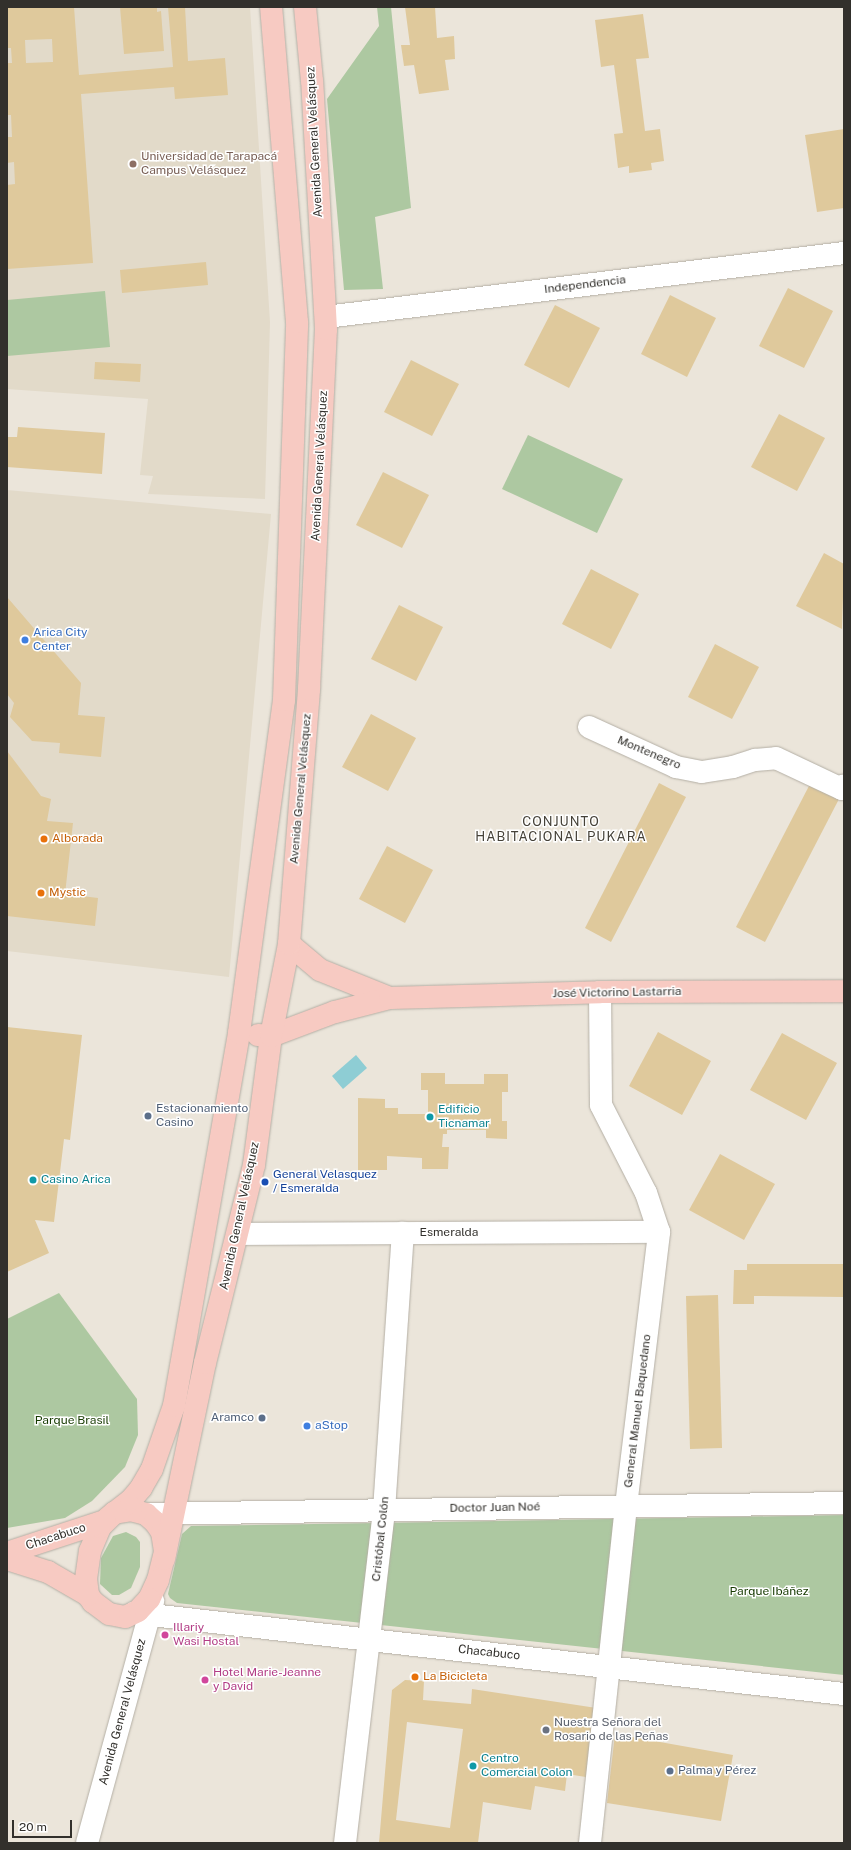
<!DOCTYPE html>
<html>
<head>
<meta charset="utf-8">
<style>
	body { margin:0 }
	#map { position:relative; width:851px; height:1850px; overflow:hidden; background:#ebe5da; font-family:"Public Sans",sans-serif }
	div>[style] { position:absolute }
	.built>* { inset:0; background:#e2dac9 }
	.green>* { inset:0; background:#adc8a1 }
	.water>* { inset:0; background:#8ecdd4 }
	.building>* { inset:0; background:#dfc99c }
	.roads { filter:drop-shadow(0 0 1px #b4afa5) drop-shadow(0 0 1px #b4afa5) }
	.minor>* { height:22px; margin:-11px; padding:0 11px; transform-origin:11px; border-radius:11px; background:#fff }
	.major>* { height:22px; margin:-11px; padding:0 11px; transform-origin:11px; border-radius:11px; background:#f7cac2 }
	.dots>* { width:11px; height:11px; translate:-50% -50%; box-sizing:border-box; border:2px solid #fff; border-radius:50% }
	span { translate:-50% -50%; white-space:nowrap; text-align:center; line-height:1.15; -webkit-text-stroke:3px #fff; paint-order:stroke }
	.street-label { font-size:12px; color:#32302c }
	.education-label { font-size:12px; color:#785e54 }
	.left { translate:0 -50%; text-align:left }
	.shop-label { font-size:12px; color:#366cbe }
	.food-label { font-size:12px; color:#c56008 }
	.service-label { font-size:12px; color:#4e5e75 }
	.right { translate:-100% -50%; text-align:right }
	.culture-label { font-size:12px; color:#0d838f }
	.transit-label { font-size:12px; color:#164399 }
	.park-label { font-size:12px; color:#163a00 }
	.hotel-label { font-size:12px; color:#b23c85 }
	.worship-label { font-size:12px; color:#5b616d }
	.neighbourhood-label { font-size:13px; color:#454138; letter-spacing:1px }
	.frame { position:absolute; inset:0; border:8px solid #32302c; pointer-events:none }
	.scale { position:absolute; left:12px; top:1820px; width:60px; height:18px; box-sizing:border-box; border:2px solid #32302c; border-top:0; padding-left:5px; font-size:12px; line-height:14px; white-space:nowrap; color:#32302c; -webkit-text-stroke:3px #fff; paint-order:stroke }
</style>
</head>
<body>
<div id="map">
	<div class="built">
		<i style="clip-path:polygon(7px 7px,250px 7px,270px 322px,265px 499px,148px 494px,153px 476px,140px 475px,148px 399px,7px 389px)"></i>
		<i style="clip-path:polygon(7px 490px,271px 514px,229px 977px,7px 951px)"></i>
	</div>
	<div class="green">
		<i style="clip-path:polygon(377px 7px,391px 7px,411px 208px,375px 217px,383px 289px,344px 290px,327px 99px,379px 26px)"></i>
		<i style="clip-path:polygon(105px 291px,110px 347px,7px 356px,7px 300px)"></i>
		<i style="clip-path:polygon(528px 435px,623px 479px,597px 533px,502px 489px)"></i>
		<i style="clip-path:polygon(59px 1293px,137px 1399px,138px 1435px,125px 1467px,92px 1501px,65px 1518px,7px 1528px,7px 1319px)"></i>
		<i style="clip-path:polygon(844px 1515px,844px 1675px,177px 1603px,170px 1598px,168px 1594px,182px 1534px,191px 1526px)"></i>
		<i style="clip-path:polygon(126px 1532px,136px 1537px,140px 1542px,140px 1567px,131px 1588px,119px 1595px,112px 1595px,100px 1584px,101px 1558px,113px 1536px)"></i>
	</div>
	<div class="water">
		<i style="clip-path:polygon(356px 1055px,367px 1068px,343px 1089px,332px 1076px)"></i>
	</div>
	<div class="building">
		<i style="clip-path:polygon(evenodd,7px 7px,74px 7px,79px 75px,173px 67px,168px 7px,185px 7px,188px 61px,225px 58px,228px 95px,175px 99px,174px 87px,81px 94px,93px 263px,7px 269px,7px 185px,15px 184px,14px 162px,7px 163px,7px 137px,12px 137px,11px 115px,7px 115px,7px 63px,12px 63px,11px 48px,7px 48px,7px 7px,52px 39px,53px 62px,26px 63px,25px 40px,52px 39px)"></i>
		<i style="clip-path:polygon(120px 7px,157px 7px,157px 12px,161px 11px,164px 51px,124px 54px)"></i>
		<i style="clip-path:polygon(405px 7px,435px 7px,437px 38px,454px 36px,455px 59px,445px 60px,449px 90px,419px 94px,414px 65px,404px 66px,401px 45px,410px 45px)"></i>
		<i style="clip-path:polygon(643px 14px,649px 58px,636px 59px,645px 131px,660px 129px,664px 161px,651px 163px,652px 170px,629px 173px,629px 166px,618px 168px,614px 134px,623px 133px,614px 65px,601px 67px,595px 20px)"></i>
		<i style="clip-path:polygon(844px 129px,844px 208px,817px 212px,805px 135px)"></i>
		<i style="clip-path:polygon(206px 262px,208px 285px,122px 293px,120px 270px)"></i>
		<i style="clip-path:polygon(788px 288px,833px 311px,804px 368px,759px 346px)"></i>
		<i style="clip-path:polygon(670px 295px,716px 318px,687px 377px,641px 354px)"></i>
		<i style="clip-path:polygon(555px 305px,600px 328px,569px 388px,524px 365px)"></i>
		<i style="clip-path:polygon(411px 360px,459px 384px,432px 436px,384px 412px)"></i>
		<i style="clip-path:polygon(95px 362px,141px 364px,140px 382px,94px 379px)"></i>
		<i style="clip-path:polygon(779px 414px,825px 438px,797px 491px,751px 467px)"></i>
		<i style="clip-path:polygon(18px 427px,105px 433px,102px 474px,7px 467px,7px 437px,17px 437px)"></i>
		<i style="clip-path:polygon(383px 472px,429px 495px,402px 548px,356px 525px)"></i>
		<i style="clip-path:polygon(824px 553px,844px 564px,842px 629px,796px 606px)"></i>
		<i style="clip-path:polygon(591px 569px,639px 594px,611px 649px,562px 624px)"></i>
		<i style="clip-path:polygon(7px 597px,81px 683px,78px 715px,105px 717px,101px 757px,59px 753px,60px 743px,32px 741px,10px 717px,14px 703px,7px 694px)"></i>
		<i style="clip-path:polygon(399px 605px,443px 627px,416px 681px,371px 659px)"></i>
		<i style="clip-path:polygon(715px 644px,759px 667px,732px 719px,688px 697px)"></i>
		<i style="clip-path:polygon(371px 714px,416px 738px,388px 791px,342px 767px)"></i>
		<i style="clip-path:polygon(7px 751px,41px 796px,51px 799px,47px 821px,73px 823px,65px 894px,98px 898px,95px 926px,7px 916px)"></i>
		<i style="clip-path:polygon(659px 783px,686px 797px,611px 942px,585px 928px)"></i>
		<i style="clip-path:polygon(810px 784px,839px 799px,765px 942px,736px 927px)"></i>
		<i style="clip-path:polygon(387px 846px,433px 870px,405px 923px,359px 899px)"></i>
		<i style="clip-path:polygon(7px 1027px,82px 1035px,70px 1140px,64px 1139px,54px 1222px,35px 1220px,49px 1253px,7px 1272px)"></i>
		<i style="clip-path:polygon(658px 1032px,711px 1061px,682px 1115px,629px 1086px)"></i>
		<i style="clip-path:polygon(782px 1033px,837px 1063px,806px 1120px,750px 1090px)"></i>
		<i style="clip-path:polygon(421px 1073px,445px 1073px,445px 1084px,484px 1084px,484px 1074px,508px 1074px,508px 1092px,502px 1092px,502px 1121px,507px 1121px,507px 1139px,486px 1138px,486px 1130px,447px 1130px,447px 1134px,443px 1134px,442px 1147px,449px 1147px,448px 1169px,422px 1169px,422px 1158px,387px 1156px,387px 1170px,358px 1170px,358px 1098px,385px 1099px,385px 1108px,398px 1108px,398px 1114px,428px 1114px,428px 1090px,421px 1090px)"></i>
		<i style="clip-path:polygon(720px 1154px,775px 1184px,744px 1240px,689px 1210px)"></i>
		<i style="clip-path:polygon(747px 1264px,844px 1264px,844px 1297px,754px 1296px,754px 1304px,733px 1304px,734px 1270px,747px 1270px)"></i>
		<i style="clip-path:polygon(718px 1295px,722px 1448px,690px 1449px,686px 1296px)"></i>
		<i style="clip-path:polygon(evenodd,405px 1680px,424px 1681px,423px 1700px,471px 1704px,472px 1689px,603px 1709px,592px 1778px,567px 1774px,565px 1791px,535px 1786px,531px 1810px,483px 1802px,478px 1843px,379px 1843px,392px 1690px,405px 1680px,407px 1722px,463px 1729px,450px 1828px,396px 1820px,407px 1722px)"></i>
		<i style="clip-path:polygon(615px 1734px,733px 1755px,721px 1821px,607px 1803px)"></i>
	</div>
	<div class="roads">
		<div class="minor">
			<i style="left:326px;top:317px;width:522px;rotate:-7.04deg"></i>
			<i style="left:589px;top:727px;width:96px;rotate:24.7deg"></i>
			<i style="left:676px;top:767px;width:26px;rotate:11deg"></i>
			<i style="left:702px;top:772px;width:31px;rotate:-9deg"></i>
			<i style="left:733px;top:767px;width:23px;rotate:-18deg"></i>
			<i style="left:755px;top:760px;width:21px;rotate:-5deg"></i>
			<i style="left:776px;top:758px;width:73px;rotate:25.2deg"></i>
			<i style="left:842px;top:789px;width:4px;rotate:-63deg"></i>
			<i style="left:238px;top:1234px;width:421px;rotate:-0.3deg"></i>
			<i style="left:146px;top:1514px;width:698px;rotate:-0.9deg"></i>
			<i style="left:134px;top:1613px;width:715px;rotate:6.51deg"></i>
			<i style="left:87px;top:1843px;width:251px;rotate:-74.7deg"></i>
			<i style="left:345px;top:1843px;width:335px;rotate:-83.3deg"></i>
			<i style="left:384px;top:1510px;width:278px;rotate:-86.1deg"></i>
			<i style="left:590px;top:1843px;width:339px;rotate:-83.9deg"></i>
			<i style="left:626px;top:1506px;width:276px;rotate:-83.1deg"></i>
			<i style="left:659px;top:1232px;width:41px;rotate:-108.4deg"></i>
			<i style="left:646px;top:1193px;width:99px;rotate:-117.1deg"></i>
			<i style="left:601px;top:1105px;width:113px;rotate:-90.5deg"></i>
		</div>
		<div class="major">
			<i style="left:289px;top:944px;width:40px;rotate:40deg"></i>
			<i style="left:320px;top:970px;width:75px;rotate:21.8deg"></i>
			<i style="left:258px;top:1035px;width:13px;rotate:4deg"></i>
			<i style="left:271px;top:1036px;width:68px;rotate:-20.6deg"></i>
			<i style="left:335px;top:1012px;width:57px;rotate:-14.3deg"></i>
			<i style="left:390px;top:998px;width:210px;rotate:-1.6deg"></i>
			<i style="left:600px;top:992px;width:244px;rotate:-0.2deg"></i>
			<i style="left:131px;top:1510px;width:16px;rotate:15deg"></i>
			<i style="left:146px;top:1514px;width:12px;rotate:42deg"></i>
			<i style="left:155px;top:1522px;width:12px;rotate:55deg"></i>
			<i style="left:162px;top:1532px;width:20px;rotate:81deg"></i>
			<i style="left:165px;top:1552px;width:29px;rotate:104deg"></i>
			<i style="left:158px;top:1580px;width:21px;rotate:115deg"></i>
			<i style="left:149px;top:1599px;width:16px;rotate:133deg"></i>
			<i style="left:138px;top:1611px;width:14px;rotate:155deg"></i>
			<i style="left:125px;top:1617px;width:16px;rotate:-169deg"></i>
			<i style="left:109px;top:1614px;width:20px;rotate:-143deg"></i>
			<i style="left:93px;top:1602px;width:9px;rotate:-126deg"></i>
			<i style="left:88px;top:1595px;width:16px;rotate:-97deg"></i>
			<i style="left:86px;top:1579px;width:28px;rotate:-82deg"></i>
			<i style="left:90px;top:1551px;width:26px;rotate:-67deg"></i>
			<i style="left:100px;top:1527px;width:20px;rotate:-45deg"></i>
			<i style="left:114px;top:1513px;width:17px;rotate:-10deg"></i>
			<i style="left:108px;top:1518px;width:29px;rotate:-38deg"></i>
			<i style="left:131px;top:1500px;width:16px;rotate:-50deg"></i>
			<i style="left:141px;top:1488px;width:22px;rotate:-60deg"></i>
			<i style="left:152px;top:1469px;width:67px;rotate:-70.8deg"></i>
			<i style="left:174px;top:1406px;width:379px;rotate:-80.1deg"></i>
			<i style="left:239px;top:1033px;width:336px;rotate:-82.3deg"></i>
			<i style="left:284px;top:700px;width:378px;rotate:-88deg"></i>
			<i style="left:297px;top:322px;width:316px;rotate:-94.7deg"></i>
			<i style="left:7px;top:1553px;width:103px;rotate:-18.1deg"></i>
			<i style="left:7px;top:1559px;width:43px;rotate:17.6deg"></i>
			<i style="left:48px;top:1572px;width:46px;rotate:29.9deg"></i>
			<i style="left:164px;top:1559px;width:200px;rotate:-78.2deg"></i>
			<i style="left:205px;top:1363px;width:204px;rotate:-76.1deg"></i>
			<i style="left:254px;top:1165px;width:130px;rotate:-82.5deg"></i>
			<i style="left:271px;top:1036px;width:94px;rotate:-78.9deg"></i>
			<i style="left:289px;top:944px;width:256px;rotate:-85.5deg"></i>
			<i style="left:309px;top:689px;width:360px;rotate:-87.3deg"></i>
			<i style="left:326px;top:329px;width:248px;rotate:-93.2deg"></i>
			<i style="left:312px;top:81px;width:74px;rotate:-95.4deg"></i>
		</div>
	</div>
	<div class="dots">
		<i style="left:133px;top:164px;background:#8d6e63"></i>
		<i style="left:25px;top:640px;background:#3f7fe0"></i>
		<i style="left:44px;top:839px;background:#e8710a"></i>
		<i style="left:41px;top:893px;background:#e8710a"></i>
		<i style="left:148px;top:1116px;background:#5c6f8a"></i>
		<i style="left:430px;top:1117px;background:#0f9aa8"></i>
		<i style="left:33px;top:1180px;background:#0f9aa8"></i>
		<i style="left:265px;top:1182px;background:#1a4fb4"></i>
		<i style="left:262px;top:1418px;background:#5c6f8a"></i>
		<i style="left:307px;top:1426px;background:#3f7fe0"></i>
		<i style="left:165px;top:1635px;background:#d1479c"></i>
		<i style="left:415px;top:1677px;background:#e8710a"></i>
		<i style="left:205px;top:1680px;background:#d1479c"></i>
		<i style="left:546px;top:1730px;background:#6b7280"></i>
		<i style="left:473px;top:1766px;background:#0f9aa8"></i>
		<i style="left:670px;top:1771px;background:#5c6f8a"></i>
	</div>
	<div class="street-label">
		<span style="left:315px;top:142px;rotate:-93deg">Avenida General Velásquez</span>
		<span style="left:585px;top:285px;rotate:-7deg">Independencia</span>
		<span style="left:320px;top:466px;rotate:-87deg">Avenida General Velásquez</span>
		<span style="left:649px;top:753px;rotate:23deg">Montenegro</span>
		<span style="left:301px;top:789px;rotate:-85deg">Avenida General Velásquez</span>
		<span style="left:617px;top:993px;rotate:-1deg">José Victorino Lastarria</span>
		<span style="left:240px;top:1216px;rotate:-78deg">Avenida General Velásquez</span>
		<span style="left:449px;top:1233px">Esmeralda</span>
		<span style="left:638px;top:1411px;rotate:-83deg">General Manuel Baquedano</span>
		<span style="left:495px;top:1508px;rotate:-1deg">Doctor Juan Noé</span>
		<span style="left:56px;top:1537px;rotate:-18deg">Chacabuco</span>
		<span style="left:381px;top:1539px;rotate:-84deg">Cristóbal Colón</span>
		<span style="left:489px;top:1653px;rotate:6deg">Chacabuco</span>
		<span style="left:123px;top:1712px;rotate:-75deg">Avenida General Velásquez</span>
	</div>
	<div class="education-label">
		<span class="left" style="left:141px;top:164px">Universidad de Tarapacá<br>Campus Velásquez</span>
	</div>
	<div class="shop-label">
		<span class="left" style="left:33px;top:640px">Arica City<br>Center</span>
		<span class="left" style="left:315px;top:1426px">aStop</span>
	</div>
	<div class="food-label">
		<span class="left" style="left:52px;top:839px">Alborada</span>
		<span class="left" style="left:49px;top:893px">Mystic</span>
		<span class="left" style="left:423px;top:1677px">La Bicicleta</span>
	</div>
	<div class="service-label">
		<span class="left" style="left:156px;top:1116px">Estacionamiento<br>Casino</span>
		<span class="right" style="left:254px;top:1418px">Aramco</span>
		<span class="left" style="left:678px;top:1771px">Palma y Pérez</span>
	</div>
	<div class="culture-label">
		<span class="left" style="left:438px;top:1117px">Edificio<br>Ticnamar</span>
		<span class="left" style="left:41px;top:1180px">Casino Arica</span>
		<span class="left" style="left:481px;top:1766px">Centro<br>Comercial Colon</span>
	</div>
	<div class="transit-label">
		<span class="left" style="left:273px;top:1182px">General Velasquez<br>/ Esmeralda</span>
	</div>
	<div class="park-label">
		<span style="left:72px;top:1421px">Parque Brasil</span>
		<span style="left:769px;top:1592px">Parque Ibáñez</span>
	</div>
	<div class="hotel-label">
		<span class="left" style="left:173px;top:1635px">Illariy<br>Wasi Hostal</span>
		<span class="left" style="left:213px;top:1680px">Hotel Marie-Jeanne<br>y David</span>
	</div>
	<div class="worship-label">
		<span class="left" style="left:554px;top:1730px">Nuestra Señora del<br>Rosario de las Peñas</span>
	</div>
	<div class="neighbourhood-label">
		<span style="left:561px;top:830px">CONJUNTO<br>HABITACIONAL PUKARA</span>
	</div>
	<div class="frame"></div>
	<div class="scale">20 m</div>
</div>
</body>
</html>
